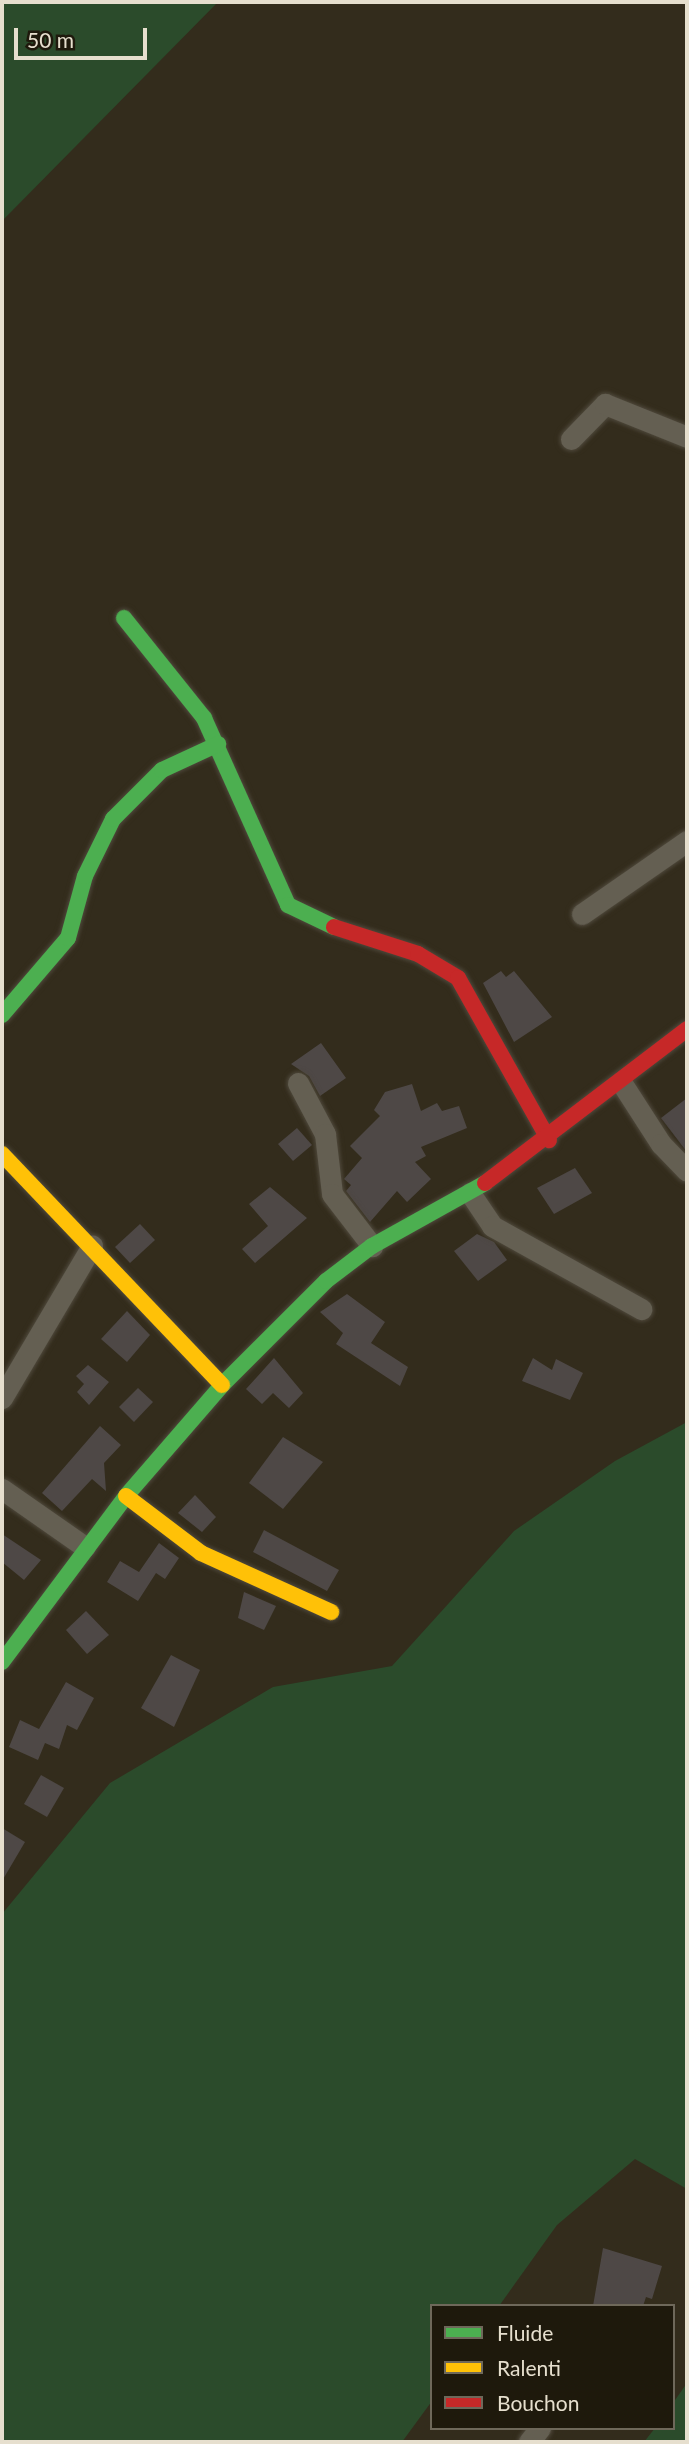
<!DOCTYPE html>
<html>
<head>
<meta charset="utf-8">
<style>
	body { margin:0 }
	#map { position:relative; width:689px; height:2444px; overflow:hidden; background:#332c1c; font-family:Lato,sans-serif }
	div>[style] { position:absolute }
	.green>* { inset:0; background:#2b4b2b }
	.building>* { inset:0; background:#4e4846 }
	.roads { filter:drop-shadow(0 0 2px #4f493c) drop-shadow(0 0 2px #4f493c) }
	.street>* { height:21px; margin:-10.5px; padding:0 10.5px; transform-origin:10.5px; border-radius:10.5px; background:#645f52 }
	.fast>* { height:16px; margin:-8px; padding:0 8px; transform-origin:8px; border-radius:8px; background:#4caf50 }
	.slow>* { height:16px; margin:-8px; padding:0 8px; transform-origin:8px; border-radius:8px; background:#ffc107 }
	.jam>* { height:16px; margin:-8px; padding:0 8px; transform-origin:8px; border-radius:8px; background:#c62828 }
	span { translate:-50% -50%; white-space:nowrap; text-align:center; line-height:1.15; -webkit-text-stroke:5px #1e190c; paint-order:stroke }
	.frame { position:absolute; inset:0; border:4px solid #e6dfce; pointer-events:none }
	.legend { position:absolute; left:430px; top:2304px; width:245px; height:126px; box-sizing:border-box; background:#1e190c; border:2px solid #6e685a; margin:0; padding:9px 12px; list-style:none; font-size:21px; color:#e6dfce }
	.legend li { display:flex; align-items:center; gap:14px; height:35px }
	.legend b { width:35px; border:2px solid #6e685a }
	.scale { position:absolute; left:14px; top:28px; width:133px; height:32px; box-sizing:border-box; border:4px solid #e6dfce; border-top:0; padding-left:9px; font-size:21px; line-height:24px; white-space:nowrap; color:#e6dfce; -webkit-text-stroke:5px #1e190c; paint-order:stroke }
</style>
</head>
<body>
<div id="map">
	<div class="green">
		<i style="clip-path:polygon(2px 2px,218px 2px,2px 221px)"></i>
		<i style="clip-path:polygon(687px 1422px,687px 2189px,635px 2159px,557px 2225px,499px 2306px,432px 2306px,432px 2401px,402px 2442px,2px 2442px,2px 1914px,110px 1783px,273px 1687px,392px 1666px,514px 1531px,615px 1461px)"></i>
		<i style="clip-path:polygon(687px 2383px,687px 2442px,644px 2442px,655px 2428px,673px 2428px,673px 2403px)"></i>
	</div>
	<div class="building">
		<i style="clip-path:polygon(501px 971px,506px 977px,514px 971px,552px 1017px,514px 1042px,483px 983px)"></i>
		<i style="clip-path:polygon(321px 1043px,346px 1078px,320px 1096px,309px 1076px,291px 1064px)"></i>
		<i style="clip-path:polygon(412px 1084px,421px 1111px,437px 1103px,442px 1111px,459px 1106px,467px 1128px,421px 1147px,426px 1156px,415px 1162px,431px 1179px,407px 1202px,397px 1191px,370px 1222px,346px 1191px,351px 1185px,344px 1179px,362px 1158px,350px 1146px,380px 1116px,374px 1110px,385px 1092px)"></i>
		<i style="clip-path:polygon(687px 1098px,687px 1152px,661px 1118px)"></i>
		<i style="clip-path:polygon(297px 1128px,312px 1145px,293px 1161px,278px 1144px)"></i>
		<i style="clip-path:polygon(575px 1168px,592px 1193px,554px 1214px,537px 1188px)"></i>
		<i style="clip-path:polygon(270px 1187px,307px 1218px,255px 1263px,242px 1249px,268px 1226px,249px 1204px)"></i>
		<i style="clip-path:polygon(140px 1224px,155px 1240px,130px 1263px,115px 1247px)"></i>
		<i style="clip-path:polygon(477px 1234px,494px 1242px,507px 1260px,478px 1281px,454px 1251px)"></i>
		<i style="clip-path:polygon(347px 1294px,385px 1322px,371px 1343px,408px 1367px,400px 1386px,336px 1344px,343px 1333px,320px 1312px)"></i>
		<i style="clip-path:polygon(127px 1311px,150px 1335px,127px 1362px,101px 1339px)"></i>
		<i style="clip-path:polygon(274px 1358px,303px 1393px,289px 1408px,273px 1393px,262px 1404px,246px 1389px)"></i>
		<i style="clip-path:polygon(533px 1358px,552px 1370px,556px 1359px,583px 1373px,570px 1400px,522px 1381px)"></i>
		<i style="clip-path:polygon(88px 1365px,109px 1382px,89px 1405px,77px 1392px,84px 1384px,76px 1376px)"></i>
		<i style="clip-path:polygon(138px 1388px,153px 1402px,134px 1422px,119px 1407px)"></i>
		<i style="clip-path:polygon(100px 1426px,121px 1445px,104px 1463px,106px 1491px,92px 1479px,62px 1511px,42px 1493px)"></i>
		<i style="clip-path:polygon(283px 1437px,323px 1462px,283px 1509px,249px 1483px)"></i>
		<i style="clip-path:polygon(195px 1495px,216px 1517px,202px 1532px,178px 1513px)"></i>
		<i style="clip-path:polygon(264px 1530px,339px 1570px,327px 1591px,253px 1552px)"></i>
		<i style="clip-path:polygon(2px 1534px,41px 1560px,24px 1580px,2px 1562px)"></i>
		<i style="clip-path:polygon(159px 1543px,179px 1558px,165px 1579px,156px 1573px,138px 1601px,107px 1582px,120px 1561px,139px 1572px)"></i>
		<i style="clip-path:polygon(244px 1592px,276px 1606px,264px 1630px,238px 1618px)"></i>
		<i style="clip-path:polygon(86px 1611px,109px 1635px,87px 1654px,66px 1630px)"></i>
		<i style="clip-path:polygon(171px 1655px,200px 1670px,174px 1727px,141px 1708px)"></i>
		<i style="clip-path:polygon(66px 1682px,94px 1698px,77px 1730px,67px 1725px,59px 1749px,45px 1743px,38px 1760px,9px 1747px,20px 1720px,39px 1729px)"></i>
		<i style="clip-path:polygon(41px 1775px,64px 1788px,47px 1817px,24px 1804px)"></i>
		<i style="clip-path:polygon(2px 1828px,25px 1842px,2px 1881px)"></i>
		<i style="clip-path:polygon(603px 2248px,662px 2266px,652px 2299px,646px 2297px,643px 2306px,593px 2306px)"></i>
	</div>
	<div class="roads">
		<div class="street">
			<i style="left:571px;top:439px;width:49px;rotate:-45.8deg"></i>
			<i style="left:605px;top:404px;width:88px;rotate:21.9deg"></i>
			<i style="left:582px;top:914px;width:128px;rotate:-34.8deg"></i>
			<i style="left:621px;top:1082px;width:74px;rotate:57.2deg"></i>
			<i style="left:661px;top:1144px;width:37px;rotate:46deg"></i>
			<i style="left:298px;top:1083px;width:58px;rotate:62.1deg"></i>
			<i style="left:325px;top:1134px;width:60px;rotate:83.3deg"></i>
			<i style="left:332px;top:1194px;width:66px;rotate:52.4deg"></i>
			<i style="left:470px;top:1193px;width:40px;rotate:56deg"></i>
			<i style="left:492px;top:1226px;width:171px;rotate:29.1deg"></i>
			<i style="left:2px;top:1398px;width:177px;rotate:-59.4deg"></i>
			<i style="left:2px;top:1489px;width:101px;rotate:34.9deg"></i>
			<i style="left:529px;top:2442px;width:18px;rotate:-52deg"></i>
		</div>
		<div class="fast">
			<i style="left:124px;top:618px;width:128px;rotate:51.3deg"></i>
			<i style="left:204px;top:718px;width:205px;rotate:65.8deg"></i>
			<i style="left:288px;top:905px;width:51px;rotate:25.6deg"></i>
			<i style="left:2px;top:1015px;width:101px;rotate:-49.4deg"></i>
			<i style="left:68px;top:938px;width:64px;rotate:-74.7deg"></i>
			<i style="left:85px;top:876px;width:64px;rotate:-63.8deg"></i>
			<i style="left:113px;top:819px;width:69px;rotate:-45deg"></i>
			<i style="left:162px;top:770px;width:62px;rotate:-24.9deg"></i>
			<i style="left:2px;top:1662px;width:207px;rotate:-53.2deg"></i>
			<i style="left:126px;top:1496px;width:147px;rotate:-49.1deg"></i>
			<i style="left:222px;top:1385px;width:147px;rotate:-45deg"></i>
			<i style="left:326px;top:1281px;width:58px;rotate:-37.3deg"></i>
			<i style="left:372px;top:1246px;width:129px;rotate:-29.1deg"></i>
		</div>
		<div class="slow">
			<i style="left:2px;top:1154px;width:319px;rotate:46.4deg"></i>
			<i style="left:126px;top:1496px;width:94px;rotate:37.2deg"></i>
			<i style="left:201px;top:1553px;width:143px;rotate:24.4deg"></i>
		</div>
		<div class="jam">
			<i style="left:334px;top:927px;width:88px;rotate:17.8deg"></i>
			<i style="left:418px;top:954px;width:47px;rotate:31deg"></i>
			<i style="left:458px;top:978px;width:186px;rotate:60.7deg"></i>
			<i style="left:485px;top:1183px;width:254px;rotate:-37.3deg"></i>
		</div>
	</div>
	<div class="frame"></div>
	<ul class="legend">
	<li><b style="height:9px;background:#4caf50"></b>Fluide</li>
	<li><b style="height:9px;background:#ffc107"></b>Ralenti</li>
	<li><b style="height:9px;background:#c62828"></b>Bouchon</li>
	</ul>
	<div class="scale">50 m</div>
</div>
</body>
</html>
